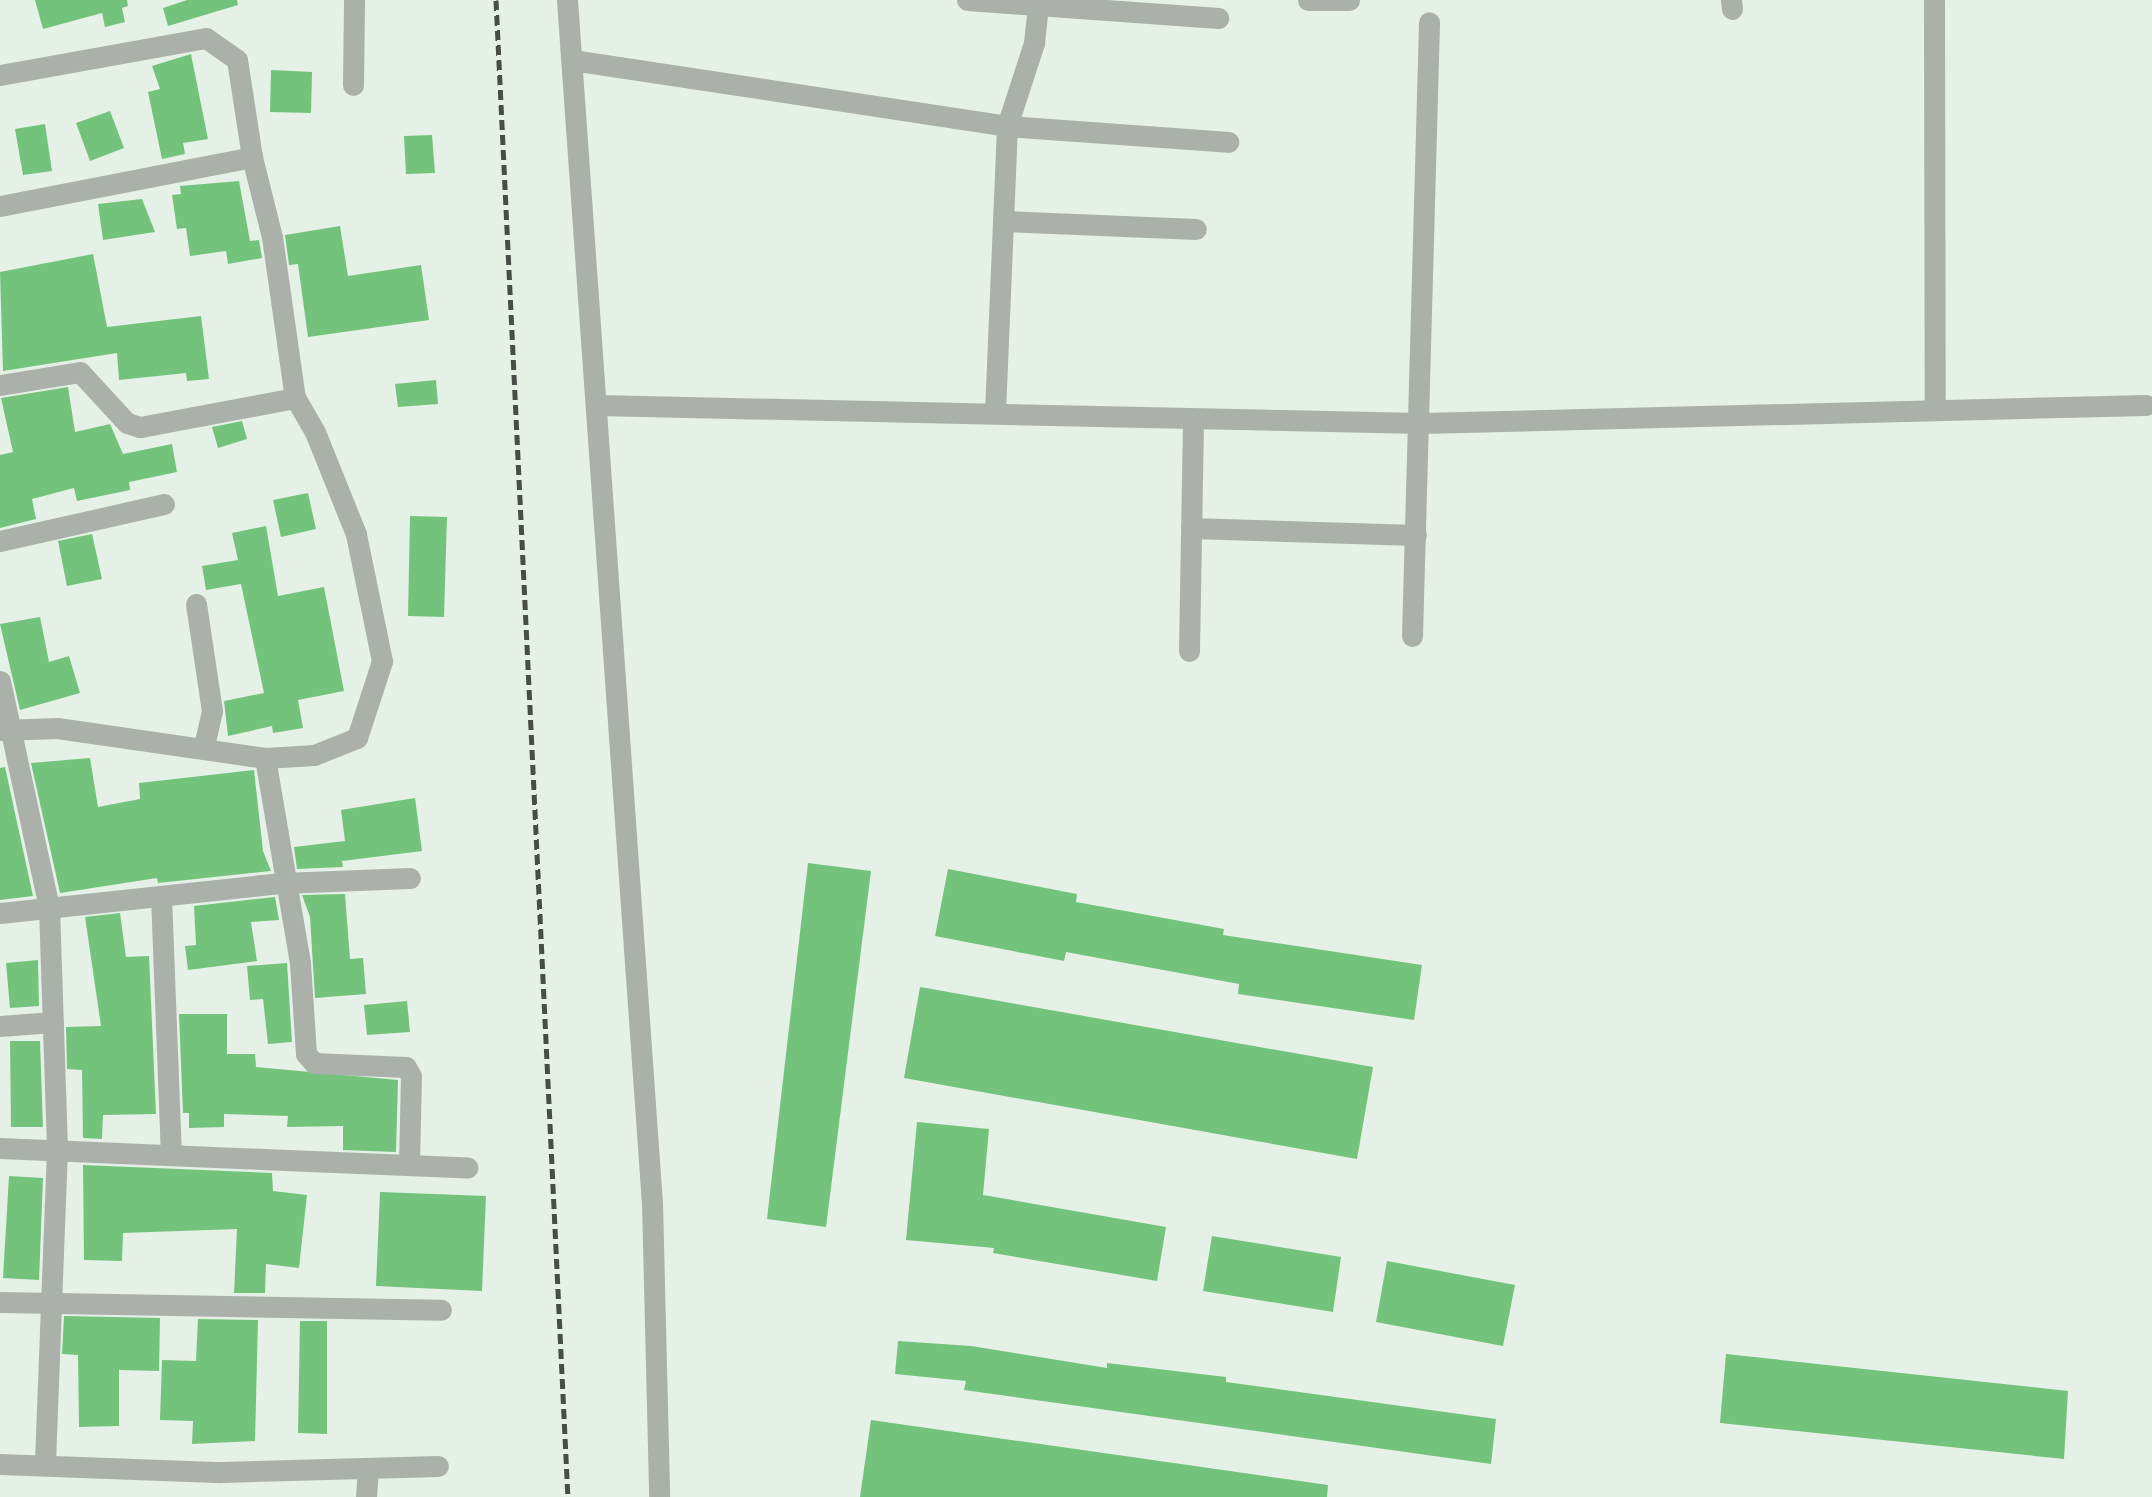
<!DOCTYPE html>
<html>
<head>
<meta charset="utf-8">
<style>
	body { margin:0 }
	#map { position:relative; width:2152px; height:1497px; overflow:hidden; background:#e5f1e6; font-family:"PT Sans",sans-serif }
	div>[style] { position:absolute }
	.building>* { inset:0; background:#74c37c }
	.minor>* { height:21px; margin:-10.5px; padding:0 10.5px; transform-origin:10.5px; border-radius:10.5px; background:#abb0ab }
	.rail>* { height:5px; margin-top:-2.5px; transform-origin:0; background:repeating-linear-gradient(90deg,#474d48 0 10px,transparent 0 15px) }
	span { translate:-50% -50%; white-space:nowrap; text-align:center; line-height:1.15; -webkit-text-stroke:5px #f3fff3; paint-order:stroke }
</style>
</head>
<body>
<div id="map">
	<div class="building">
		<i style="clip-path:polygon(35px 0,127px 0,128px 6px,122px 8px,125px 22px,105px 27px,102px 13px,43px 29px)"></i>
		<i style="clip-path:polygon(187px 0,237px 0,238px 5px,168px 26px,163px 8px)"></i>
		<i style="clip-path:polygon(191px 54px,208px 139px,183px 143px,185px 154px,162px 159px,148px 92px,160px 89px,152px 66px)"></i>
		<i style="clip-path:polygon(271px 70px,312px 72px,311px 113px,270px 112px)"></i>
		<i style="clip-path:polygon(110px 111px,124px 148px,90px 161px,76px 123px)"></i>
		<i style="clip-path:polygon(45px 124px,52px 171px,23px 175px,15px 129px)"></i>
		<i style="clip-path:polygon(432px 135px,435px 173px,406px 174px,404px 136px)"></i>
		<i style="clip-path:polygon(239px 181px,250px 241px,259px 240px,262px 258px,228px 264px,226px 251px,190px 256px,186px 228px,177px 229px,172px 195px,181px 194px,180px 186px)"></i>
		<i style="clip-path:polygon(142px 199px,155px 232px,103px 240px,98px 204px)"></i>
		<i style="clip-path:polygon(340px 226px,348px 276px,421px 265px,429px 320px,308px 337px,298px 264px,289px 265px,285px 235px)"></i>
		<i style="clip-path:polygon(93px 254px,107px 327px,201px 316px,209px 379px,187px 381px,186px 373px,119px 380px,117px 353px,3px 371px,0 272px)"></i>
		<i style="clip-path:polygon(436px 380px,438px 404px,398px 407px,395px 384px)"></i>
		<i style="clip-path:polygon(68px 387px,75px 432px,110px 424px,123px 454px,172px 444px,177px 472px,129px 482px,130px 490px,77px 501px,74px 488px,32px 499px,36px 519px,0 528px,0 455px,13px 452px,1px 398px)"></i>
		<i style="clip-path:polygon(242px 421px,247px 439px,218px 448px,212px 427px)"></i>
		<i style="clip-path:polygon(308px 493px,316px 529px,281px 537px,273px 500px)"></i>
		<i style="clip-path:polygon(410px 516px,447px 517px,444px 617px,408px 616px)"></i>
		<i style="clip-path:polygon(266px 526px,278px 596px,324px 587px,344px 691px,298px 700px,303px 728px,273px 733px,272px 726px,228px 736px,224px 701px,264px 693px,241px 584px,206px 590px,202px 566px,238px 560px,232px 533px)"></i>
		<i style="clip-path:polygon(92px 534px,102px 579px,67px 586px,58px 541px)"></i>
		<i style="clip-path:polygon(40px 617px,49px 662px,69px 656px,80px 693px,20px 710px,0 624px)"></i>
		<i style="clip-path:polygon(90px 758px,98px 807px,140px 799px,139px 783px,254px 770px,263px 851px,271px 871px,158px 883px,157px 878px,60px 893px,31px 763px)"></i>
		<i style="clip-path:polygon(5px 767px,33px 896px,0 900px,0 768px)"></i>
		<i style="clip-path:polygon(415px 798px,422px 851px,342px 861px,343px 867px,297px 869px,294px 847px,345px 841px,341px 810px)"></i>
		<i style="clip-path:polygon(808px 863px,871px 871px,826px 1227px,767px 1219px)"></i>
		<i style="clip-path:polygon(948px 869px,1077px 894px,1076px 902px,1224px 929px,1223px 935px,1422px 965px,1414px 1020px,1238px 994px,1239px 984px,1066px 952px,1064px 961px,935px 936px)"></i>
		<i style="clip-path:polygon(345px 894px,350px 959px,363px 958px,366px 994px,315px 998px,310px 917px,302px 895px)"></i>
		<i style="clip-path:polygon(275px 897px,279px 920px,251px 922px,257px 961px,188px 970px,185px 946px,196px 945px,194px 906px)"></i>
		<i style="clip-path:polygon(120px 913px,126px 957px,149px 956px,156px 1114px,103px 1115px,102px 1139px,83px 1138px,82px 1070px,67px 1069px,66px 1027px,101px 1026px,85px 917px)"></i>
		<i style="clip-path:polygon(38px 960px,39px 1006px,10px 1008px,6px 963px)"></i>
		<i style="clip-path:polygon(287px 963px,292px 1042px,268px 1044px,263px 999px,250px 1000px,247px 966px)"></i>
		<i style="clip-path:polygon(920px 987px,1373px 1067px,1357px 1159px,904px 1078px)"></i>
		<i style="clip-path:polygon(407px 1001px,410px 1032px,367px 1035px,364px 1005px)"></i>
		<i style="clip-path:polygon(179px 1014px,227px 1014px,227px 1054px,255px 1054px,256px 1067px,398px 1080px,396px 1152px,343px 1150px,343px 1126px,287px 1127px,288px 1116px,224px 1114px,224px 1127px,189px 1128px,189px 1113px,183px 1113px)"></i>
		<i style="clip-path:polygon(10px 1041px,40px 1041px,43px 1127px,11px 1127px)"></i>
		<i style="clip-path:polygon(917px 1122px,989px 1129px,983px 1195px,1166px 1227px,1157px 1281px,993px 1253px,994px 1248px,906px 1240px)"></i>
		<i style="clip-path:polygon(83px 1165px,272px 1173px,273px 1191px,307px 1195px,299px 1268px,266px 1264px,265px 1293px,234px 1293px,237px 1229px,123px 1233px,122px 1261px,84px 1260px)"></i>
		<i style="clip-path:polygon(9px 1176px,43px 1178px,39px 1280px,3px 1278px)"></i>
		<i style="clip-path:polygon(380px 1192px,486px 1196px,482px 1291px,376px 1286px)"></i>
		<i style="clip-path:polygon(1212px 1236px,1341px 1257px,1333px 1312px,1203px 1291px)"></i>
		<i style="clip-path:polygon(1387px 1261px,1515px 1285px,1503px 1346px,1376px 1322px)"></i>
		<i style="clip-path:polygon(64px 1316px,160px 1318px,159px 1371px,119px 1370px,119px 1426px,79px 1427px,78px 1355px,62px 1354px)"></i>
		<i style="clip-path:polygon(198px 1319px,258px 1320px,255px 1441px,192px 1444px,193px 1421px,160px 1420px,162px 1360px,196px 1361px)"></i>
		<i style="clip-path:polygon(300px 1321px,327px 1321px,327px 1434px,298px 1433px)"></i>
		<i style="clip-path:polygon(898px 1341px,971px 1346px,1107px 1368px,1107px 1363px,1226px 1377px,1226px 1382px,1496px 1419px,1491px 1464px,964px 1390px,966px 1381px,895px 1374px)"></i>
		<i style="clip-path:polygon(1726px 1354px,2068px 1391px,2064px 1459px,1720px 1423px)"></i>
		<i style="clip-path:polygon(871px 1420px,1328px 1485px,1327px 1497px,860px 1497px)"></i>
	</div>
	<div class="minor">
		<i style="left:567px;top:0;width:1205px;rotate:85.96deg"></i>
		<i style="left:652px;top:1202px;width:295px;rotate:88.6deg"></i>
		<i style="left:967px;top:0;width:252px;rotate:4.1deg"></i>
		<i style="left:1308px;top:0;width:41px"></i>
		<i style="left:1731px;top:0;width:9px;rotate:84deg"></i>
		<i style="left:1934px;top:0;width:410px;rotate:89.9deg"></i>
		<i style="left:1038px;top:5px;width:38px;rotate:96deg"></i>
		<i style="left:1034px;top:43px;width:87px;rotate:108deg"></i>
		<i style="left:1007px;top:126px;width:222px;rotate:4.1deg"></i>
		<i style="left:572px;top:60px;width:440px;rotate:8.6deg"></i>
		<i style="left:1007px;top:126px;width:284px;rotate:92.4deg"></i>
		<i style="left:0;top:75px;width:209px;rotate:-10.2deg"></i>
		<i style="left:206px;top:38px;width:38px;rotate:35deg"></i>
		<i style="left:237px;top:60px;width:98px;rotate:81.2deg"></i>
		<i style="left:252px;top:157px;width:82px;rotate:76deg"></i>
		<i style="left:272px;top:237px;width:163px;rotate:81.9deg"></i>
		<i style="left:295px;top:398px;width:158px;rotate:169.4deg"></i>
		<i style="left:140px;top:427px;width:14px;rotate:-163deg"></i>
		<i style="left:127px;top:423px;width:69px;rotate:-132.7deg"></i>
		<i style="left:80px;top:372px;width:81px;rotate:170.8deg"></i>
		<i style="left:353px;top:85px;width:85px;rotate:-89.3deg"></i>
		<i style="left:0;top:206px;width:257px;rotate:-11deg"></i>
		<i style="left:1003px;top:221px;width:193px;rotate:2.4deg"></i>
		<i style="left:597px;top:405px;width:824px;rotate:1.25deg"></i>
		<i style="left:1421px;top:423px;width:725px;rotate:-1.42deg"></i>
		<i style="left:1191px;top:528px;width:225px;rotate:1.8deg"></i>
		<i style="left:0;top:541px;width:168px;rotate:-12.7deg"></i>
		<i style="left:196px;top:604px;width:108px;rotate:81.5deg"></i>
		<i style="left:212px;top:711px;width:37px;rotate:103deg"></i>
		<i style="left:1412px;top:636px;width:614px;rotate:-88.41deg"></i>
		<i style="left:1189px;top:651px;width:232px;rotate:-89deg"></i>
		<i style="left:0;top:681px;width:231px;rotate:77.8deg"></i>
		<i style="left:49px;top:907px;width:242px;rotate:88.1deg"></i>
		<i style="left:57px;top:1149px;width:316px;rotate:92.2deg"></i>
		<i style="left:2px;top:730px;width:55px;rotate:-2.1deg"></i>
		<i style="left:57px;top:728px;width:210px;rotate:8.2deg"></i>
		<i style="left:265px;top:758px;width:49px;rotate:-3.5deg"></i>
		<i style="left:314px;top:755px;width:46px;rotate:-21.6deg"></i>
		<i style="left:357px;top:738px;width:81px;rotate:-72deg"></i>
		<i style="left:382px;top:661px;width:130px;rotate:-101.6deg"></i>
		<i style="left:356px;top:534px;width:110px;rotate:-111.9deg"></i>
		<i style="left:315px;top:432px;width:39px;rotate:-120deg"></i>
		<i style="left:265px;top:758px;width:208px;rotate:80.3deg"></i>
		<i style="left:300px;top:963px;width:91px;rotate:86.2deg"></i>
		<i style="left:306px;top:1054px;width:12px;rotate:48deg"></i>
		<i style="left:314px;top:1063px;width:92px;rotate:2.5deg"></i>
		<i style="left:406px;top:1067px;width:10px;rotate:61deg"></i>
		<i style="left:411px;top:1076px;width:89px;rotate:91.3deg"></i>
		<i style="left:161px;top:896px;width:257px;rotate:87.8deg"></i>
		<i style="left:0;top:913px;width:284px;rotate:-6.1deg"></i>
		<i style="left:282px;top:883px;width:128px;rotate:-2.2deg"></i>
		<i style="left:0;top:1026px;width:53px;rotate:-4.3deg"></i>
		<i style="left:0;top:1148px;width:468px;rotate:2.4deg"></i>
		<i style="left:0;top:1302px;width:441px;rotate:1deg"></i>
		<i style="left:0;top:1464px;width:222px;rotate:2.1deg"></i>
		<i style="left:222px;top:1472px;width:216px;rotate:-1.6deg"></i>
		<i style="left:366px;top:1497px;width:29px;rotate:-86deg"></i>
	</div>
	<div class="rail">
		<i style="left:496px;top:0;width:1499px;rotate:87.25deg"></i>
	</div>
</div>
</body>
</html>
